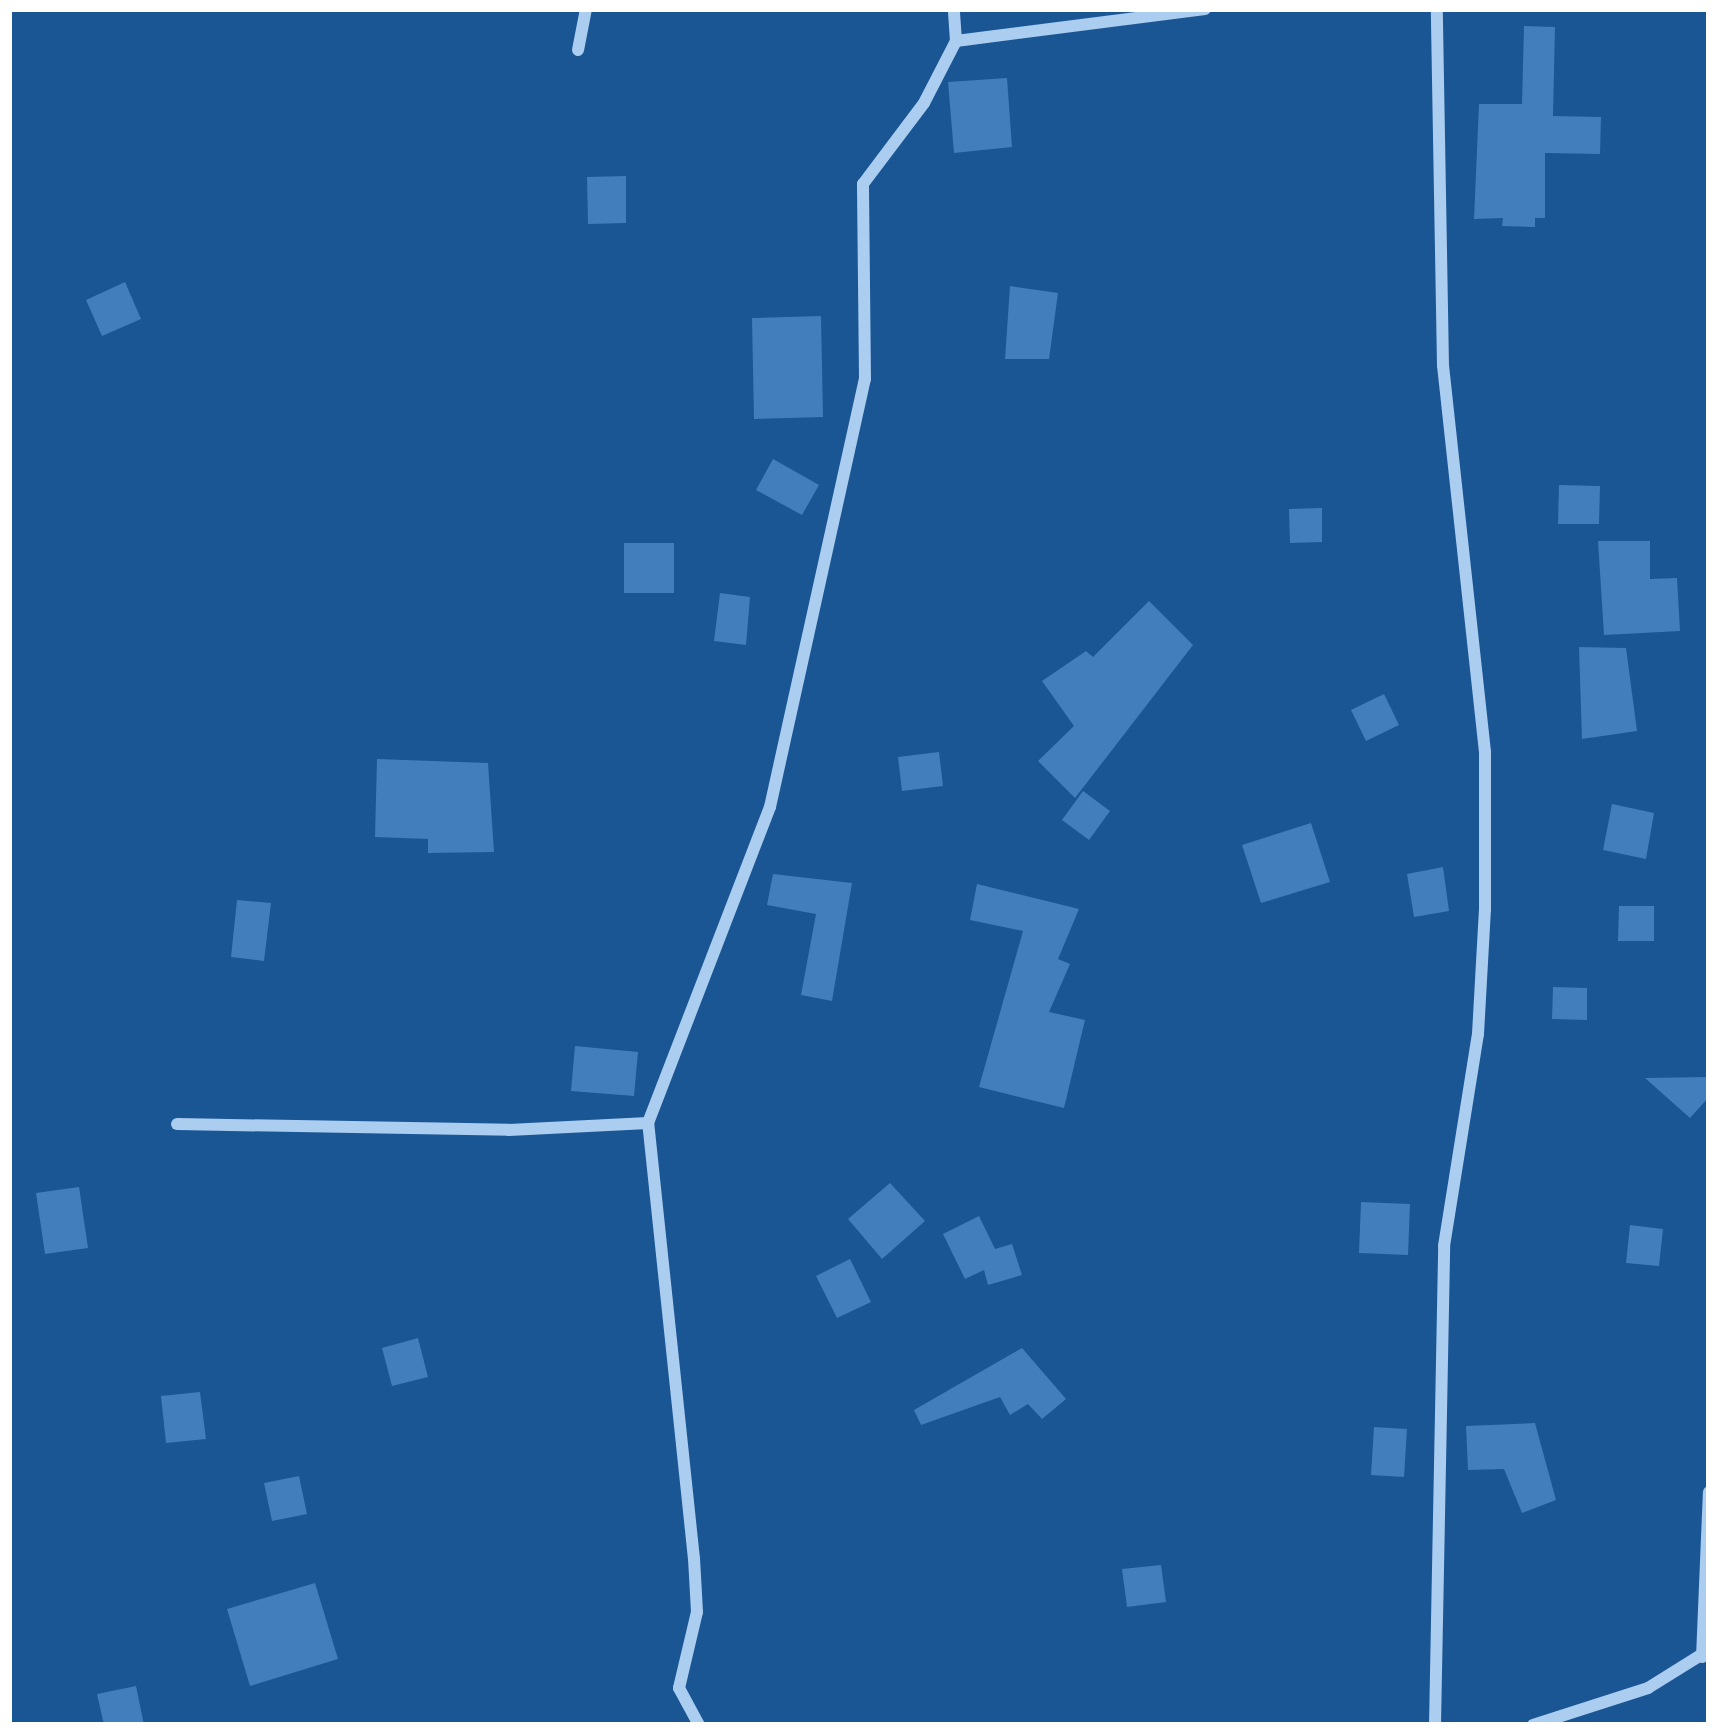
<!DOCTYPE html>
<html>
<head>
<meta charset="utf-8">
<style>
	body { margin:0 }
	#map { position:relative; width:1718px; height:1734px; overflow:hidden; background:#1a5594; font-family:Manrope,sans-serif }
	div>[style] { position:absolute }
	.building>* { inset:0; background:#427ebb }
	.street>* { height:12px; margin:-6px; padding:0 6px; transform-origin:6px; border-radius:6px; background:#abcdf0 }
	span { translate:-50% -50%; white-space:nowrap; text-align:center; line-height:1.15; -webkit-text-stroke:9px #1a5594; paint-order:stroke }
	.frame { position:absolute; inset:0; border:12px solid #fff; pointer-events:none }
</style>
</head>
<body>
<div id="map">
	<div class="building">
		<i style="clip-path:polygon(1524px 26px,1555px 27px,1553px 116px,1601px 117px,1600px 154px,1545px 153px,1545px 218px,1535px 218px,1535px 227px,1502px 226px,1503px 218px,1474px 219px,1479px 104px,1522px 104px)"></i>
		<i style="clip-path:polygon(1007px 78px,1012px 147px,954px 153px,948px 82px)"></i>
		<i style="clip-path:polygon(626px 176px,626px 223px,588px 224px,587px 177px)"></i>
		<i style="clip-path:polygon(125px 282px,141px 319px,102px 336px,86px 300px)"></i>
		<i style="clip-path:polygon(1010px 286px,1058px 293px,1049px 359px,1005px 359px)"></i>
		<i style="clip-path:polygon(821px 316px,823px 417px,754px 419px,752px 318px)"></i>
		<i style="clip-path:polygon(773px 459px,819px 485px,802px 515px,756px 490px)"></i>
		<i style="clip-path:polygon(1559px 485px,1600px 486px,1599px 524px,1558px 524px)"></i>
		<i style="clip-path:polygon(1322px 508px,1322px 542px,1290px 543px,1289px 509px)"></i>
		<i style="clip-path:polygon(1598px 541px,1650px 541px,1650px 579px,1677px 578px,1680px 631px,1604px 635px)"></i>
		<i style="clip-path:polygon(624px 543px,674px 543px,674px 593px,624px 593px)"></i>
		<i style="clip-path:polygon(720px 593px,750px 597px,746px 645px,714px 641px)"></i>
		<i style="clip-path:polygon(1149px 601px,1193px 645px,1075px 798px,1038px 761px,1074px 726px,1042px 681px,1086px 651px,1093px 657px)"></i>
		<i style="clip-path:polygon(1579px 647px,1626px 648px,1637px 731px,1582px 739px)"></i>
		<i style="clip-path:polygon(1384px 694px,1399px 725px,1366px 741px,1351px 710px)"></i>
		<i style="clip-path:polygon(939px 752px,943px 786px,902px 791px,898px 757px)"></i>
		<i style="clip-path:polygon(377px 759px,488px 763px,494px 852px,428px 853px,428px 839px,375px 837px)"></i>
		<i style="clip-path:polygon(1083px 791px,1110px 811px,1089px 840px,1062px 820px)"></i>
		<i style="clip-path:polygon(1612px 804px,1654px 813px,1646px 859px,1603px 850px)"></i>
		<i style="clip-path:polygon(1311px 823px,1330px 882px,1261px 903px,1242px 845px)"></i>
		<i style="clip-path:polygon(1443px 867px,1449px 911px,1414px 917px,1407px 874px)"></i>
		<i style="clip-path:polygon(773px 874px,852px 883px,832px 1001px,801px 995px,816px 914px,767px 905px)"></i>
		<i style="clip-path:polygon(977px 884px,1079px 909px,1058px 959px,1070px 964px,1049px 1012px,1085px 1020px,1064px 1108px,979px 1087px,1023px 931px,970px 920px)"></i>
		<i style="clip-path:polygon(237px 900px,271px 903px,264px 961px,231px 957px)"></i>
		<i style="clip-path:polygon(1619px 906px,1654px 906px,1654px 941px,1618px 941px)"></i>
		<i style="clip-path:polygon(1553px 987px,1587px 988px,1587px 1020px,1552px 1019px)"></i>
		<i style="clip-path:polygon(575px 1046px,638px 1052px,634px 1096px,571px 1091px)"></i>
		<i style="clip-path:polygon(1709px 1077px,1709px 1097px,1690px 1118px,1645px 1078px)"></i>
		<i style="clip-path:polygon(890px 1183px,925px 1221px,882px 1259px,848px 1219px)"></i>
		<i style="clip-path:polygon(79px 1187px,88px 1248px,45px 1254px,36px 1193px)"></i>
		<i style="clip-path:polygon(1361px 1202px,1410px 1204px,1408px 1255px,1359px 1253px)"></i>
		<i style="clip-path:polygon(979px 1216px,995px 1249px,1012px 1244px,1022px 1275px,988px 1285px,984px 1270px,965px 1279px,943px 1234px)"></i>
		<i style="clip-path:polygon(1630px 1225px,1663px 1229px,1659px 1266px,1626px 1263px)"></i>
		<i style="clip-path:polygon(850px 1259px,871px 1302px,837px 1318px,816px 1276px)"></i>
		<i style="clip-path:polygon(418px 1338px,428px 1377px,392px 1386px,382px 1348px)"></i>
		<i style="clip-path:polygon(1022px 1348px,1066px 1399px,1042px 1419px,1028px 1404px,1010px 1415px,1000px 1397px,921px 1425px,914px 1410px)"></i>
		<i style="clip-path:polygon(200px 1392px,206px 1439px,166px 1443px,161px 1396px)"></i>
		<i style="clip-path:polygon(1535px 1423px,1556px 1500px,1522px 1513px,1504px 1469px,1468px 1470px,1466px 1426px)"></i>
		<i style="clip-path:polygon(1374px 1427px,1407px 1429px,1404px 1477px,1371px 1475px)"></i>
		<i style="clip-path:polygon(299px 1476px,307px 1514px,272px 1521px,264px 1483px)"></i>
		<i style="clip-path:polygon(1161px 1565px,1166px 1602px,1127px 1607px,1122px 1569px)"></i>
		<i style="clip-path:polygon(315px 1583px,338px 1659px,250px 1686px,227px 1609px)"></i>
		<i style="clip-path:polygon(136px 1686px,144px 1725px,104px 1725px,97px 1694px)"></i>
	</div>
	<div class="street">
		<i style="left:956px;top:41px;width:251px;rotate:-7.3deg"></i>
		<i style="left:578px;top:50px;width:42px;rotate:-79deg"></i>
		<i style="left:177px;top:1124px;width:332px;rotate:1deg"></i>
		<i style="left:509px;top:1130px;width:139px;rotate:-2.9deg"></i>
		<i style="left:1702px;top:1657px;width:165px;rotate:-87.6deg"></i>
		<i style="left:699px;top:1725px;width:42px;rotate:-118.4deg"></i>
		<i style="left:679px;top:1688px;width:78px;rotate:-76.7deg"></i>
		<i style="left:697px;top:1612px;width:53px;rotate:-93.2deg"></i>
		<i style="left:694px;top:1559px;width:438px;rotate:-96deg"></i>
		<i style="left:648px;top:1123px;width:339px;rotate:-68.9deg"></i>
		<i style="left:770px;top:807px;width:438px;rotate:-77.5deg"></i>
		<i style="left:865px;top:379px;width:195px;rotate:-90.6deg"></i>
		<i style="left:863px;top:184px;width:101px;rotate:-53deg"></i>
		<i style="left:924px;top:103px;width:70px;rotate:-62.7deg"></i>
		<i style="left:956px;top:41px;width:32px;rotate:-94deg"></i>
		<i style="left:1435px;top:1725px;width:479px;rotate:-88.9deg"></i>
		<i style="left:1444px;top:1246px;width:215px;rotate:-80.9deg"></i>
		<i style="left:1478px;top:1034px;width:125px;rotate:-86.8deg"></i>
		<i style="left:1485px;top:909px;width:157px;rotate:-90deg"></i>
		<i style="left:1485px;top:752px;width:388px;rotate:-96.2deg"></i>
		<i style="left:1443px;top:366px;width:357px;rotate:-91deg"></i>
		<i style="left:1533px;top:1725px;width:121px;rotate:-17.8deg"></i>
		<i style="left:1648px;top:1688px;width:72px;rotate:-31.9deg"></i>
	</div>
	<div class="frame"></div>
</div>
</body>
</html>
